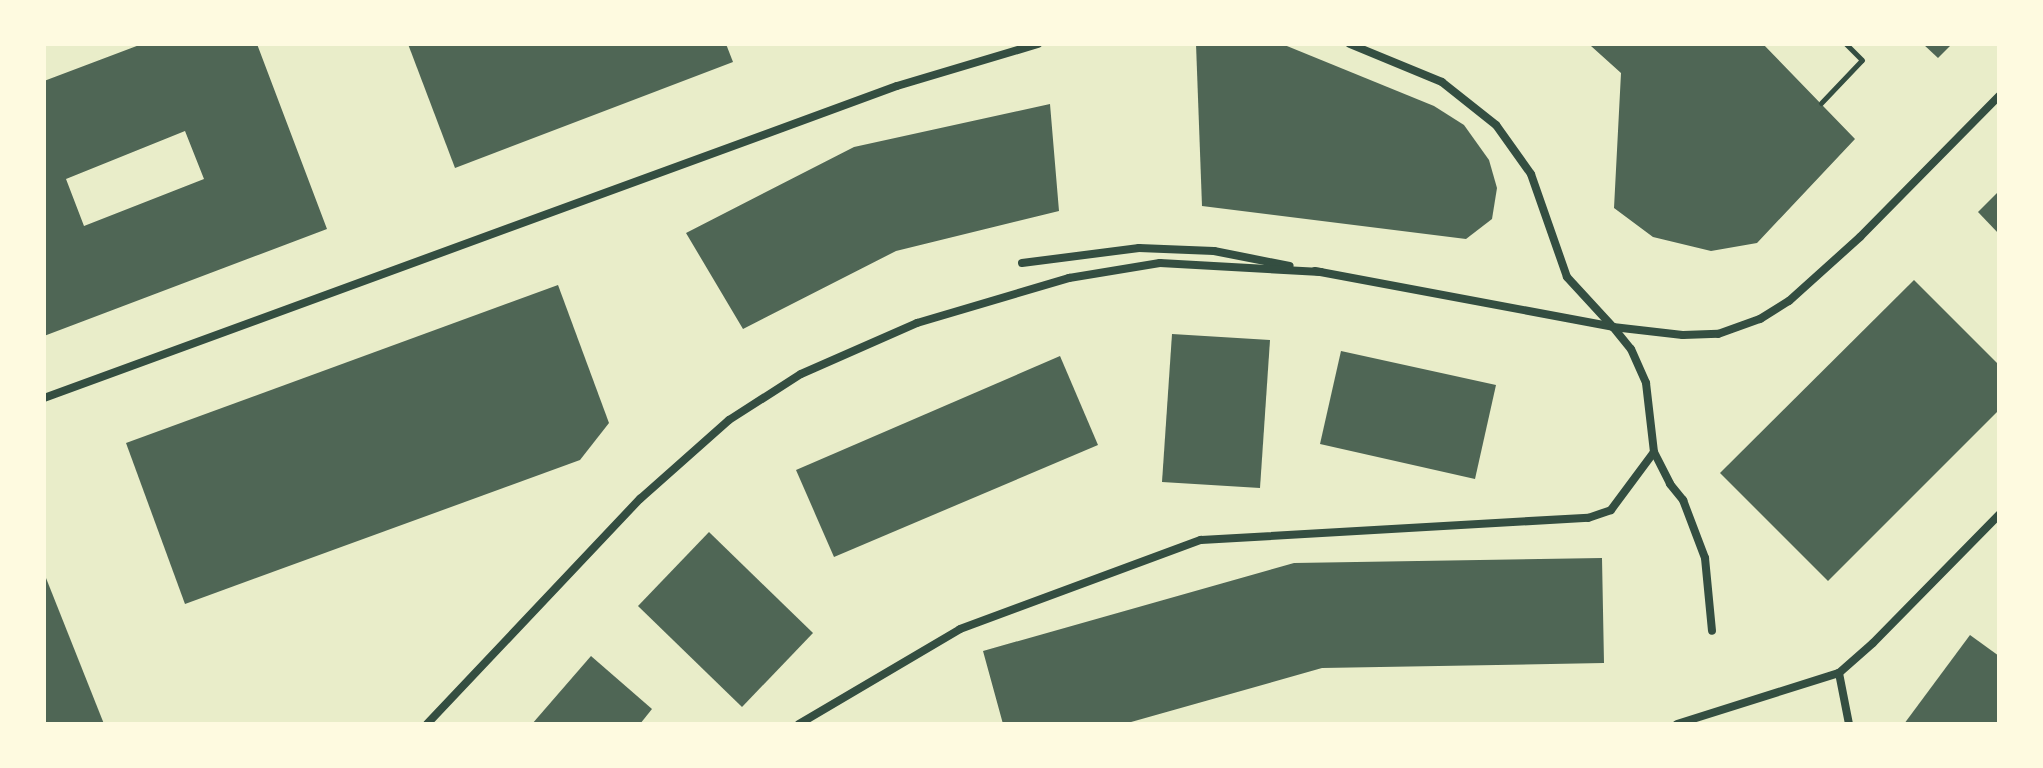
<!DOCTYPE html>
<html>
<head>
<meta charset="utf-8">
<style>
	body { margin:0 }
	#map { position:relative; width:2043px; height:768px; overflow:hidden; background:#e9edc9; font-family:Quicksand,sans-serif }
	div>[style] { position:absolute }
	.building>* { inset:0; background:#4f6655 }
	.path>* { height:5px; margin:-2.5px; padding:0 2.5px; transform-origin:2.5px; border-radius:2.5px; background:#344e41 }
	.minor>* { height:8px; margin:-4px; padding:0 4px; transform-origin:4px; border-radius:4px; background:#344e41 }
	span { translate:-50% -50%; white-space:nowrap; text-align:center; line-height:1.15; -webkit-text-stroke:6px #fefae0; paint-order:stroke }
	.frame { position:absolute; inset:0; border:46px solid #fefae0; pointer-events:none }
</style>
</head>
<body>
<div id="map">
	<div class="building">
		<i style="clip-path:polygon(evenodd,142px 44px,257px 44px,327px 229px,44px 336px,44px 81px,142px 44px,185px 131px,204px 179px,84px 226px,66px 179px,185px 131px)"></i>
		<i style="clip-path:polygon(408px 44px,726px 44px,733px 62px,455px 168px)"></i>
		<i style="clip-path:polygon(1196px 44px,1282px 44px,1434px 106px,1464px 125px,1489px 160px,1497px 188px,1492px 219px,1466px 239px,1202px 206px)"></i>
		<i style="clip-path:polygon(1593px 44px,1763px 44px,1855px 139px,1757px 243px,1711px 251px,1653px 237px,1614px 208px,1621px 73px,1591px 46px)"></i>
		<i style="clip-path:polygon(1923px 44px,1952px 44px,1938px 58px)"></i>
		<i style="clip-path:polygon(1050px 104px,1059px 211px,896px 251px,743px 329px,686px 233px,854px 147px)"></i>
		<i style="clip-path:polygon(1999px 191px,1999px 234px,1978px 212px)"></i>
		<i style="clip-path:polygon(1914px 280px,1999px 365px,1999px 410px,1828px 581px,1720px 473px)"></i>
		<i style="clip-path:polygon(558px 285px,609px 423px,580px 460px,185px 604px,126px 443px)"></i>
		<i style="clip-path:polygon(1172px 334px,1270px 340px,1260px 488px,1162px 482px)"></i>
		<i style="clip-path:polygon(1341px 351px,1496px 385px,1475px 479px,1320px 444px)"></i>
		<i style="clip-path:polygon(1060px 356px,1098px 445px,834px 557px,796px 470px)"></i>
		<i style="clip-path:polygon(709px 532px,813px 633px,742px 707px,638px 606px)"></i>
		<i style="clip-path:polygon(1602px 558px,1604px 663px,1322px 668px,1124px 724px,1003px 724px,983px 651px,1294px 563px)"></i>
		<i style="clip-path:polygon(44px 573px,104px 724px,44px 724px)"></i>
		<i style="clip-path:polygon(1970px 635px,1999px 656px,1999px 724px,1904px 724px)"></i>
		<i style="clip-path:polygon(591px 656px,652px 709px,640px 724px,532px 724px)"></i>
	</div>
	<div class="path">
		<i style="left:1821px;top:103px;width:59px;rotate:-46.4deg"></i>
		<i style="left:1862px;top:60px;width:23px;rotate:-135deg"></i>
	</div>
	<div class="minor">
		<i style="left:1022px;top:263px;width:118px;rotate:-7.3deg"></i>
		<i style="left:1139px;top:248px;width:75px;rotate:2.3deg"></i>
		<i style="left:1214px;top:251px;width:77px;rotate:11.2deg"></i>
		<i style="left:1315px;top:271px;width:303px;rotate:10.6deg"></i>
		<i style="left:1613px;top:327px;width:68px;rotate:-132.6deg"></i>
		<i style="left:1567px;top:277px;width:109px;rotate:-109.3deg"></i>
		<i style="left:1531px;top:174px;width:60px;rotate:-125.5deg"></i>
		<i style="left:1496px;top:125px;width:69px;rotate:-141.5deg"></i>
		<i style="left:1442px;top:82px;width:100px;rotate:-157.6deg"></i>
		<i style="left:1613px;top:327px;width:70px;rotate:6.5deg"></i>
		<i style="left:1683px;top:335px;width:35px;rotate:-2deg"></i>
		<i style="left:1718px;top:334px;width:45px;rotate:-19.7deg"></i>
		<i style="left:1760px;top:319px;width:34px;rotate:-32deg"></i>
		<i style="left:1789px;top:301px;width:96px;rotate:-42deg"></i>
		<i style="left:1860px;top:237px;width:198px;rotate:-45.4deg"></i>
		<i style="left:1613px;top:327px;width:28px;rotate:51deg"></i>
		<i style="left:1631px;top:349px;width:37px;rotate:66deg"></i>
		<i style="left:1646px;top:383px;width:69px;rotate:83.4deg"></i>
		<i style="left:1654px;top:452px;width:36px;rotate:63deg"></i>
		<i style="left:1670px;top:484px;width:21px;rotate:51deg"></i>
		<i style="left:1683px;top:500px;width:62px;rotate:69.2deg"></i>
		<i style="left:1705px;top:558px;width:73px;rotate:84.5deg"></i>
		<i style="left:44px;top:398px;width:908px;rotate:-20.09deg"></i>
		<i style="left:897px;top:86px;width:147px;rotate:-16.6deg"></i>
		<i style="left:427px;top:724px;width:310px;rotate:-46.6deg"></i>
		<i style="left:640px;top:499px;width:119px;rotate:-41.6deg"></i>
		<i style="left:729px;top:420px;width:85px;rotate:-32.6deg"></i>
		<i style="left:801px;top:374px;width:127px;rotate:-23.7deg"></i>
		<i style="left:917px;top:323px;width:159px;rotate:-16.5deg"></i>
		<i style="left:1069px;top:278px;width:92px;rotate:-9.4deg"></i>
		<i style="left:1160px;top:263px;width:161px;rotate:3.2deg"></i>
		<i style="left:799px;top:724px;width:187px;rotate:-30.5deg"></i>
		<i style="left:960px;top:629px;width:257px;rotate:-20.3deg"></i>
		<i style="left:1201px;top:540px;width:388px;rotate:-3.3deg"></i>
		<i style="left:1588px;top:518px;width:24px;rotate:-19deg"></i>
		<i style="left:1611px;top:510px;width:72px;rotate:-53.4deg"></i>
		<i style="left:1677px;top:724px;width:170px;rotate:-17.5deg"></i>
		<i style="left:1849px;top:724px;width:52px;rotate:-101.1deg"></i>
		<i style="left:1839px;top:673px;width:45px;rotate:-41.4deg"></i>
		<i style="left:1873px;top:643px;width:180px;rotate:-45.5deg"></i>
	</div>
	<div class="frame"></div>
</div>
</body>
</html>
